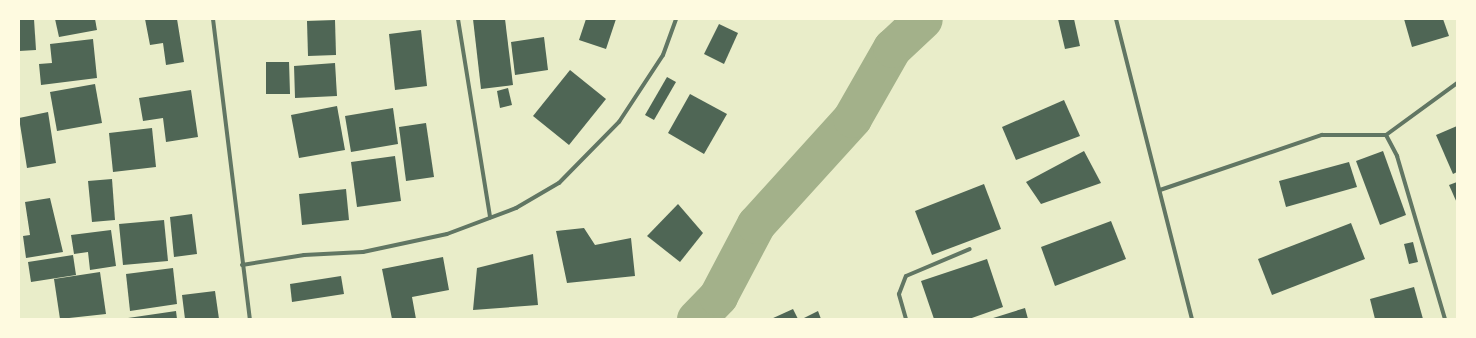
<!DOCTYPE html>
<html>
<head>
<meta charset="utf-8">
<style>
	body { margin:0 }
	#map { position:relative; width:1476px; height:338px; overflow:hidden; background:#e9edc9; font-family:Commissioner,sans-serif }
	div>[style] { position:absolute }
	.river>* { height:39px; margin:-19.5px; padding:0 19.5px; transform-origin:19.5px; border-radius:19.5px; background:#a3b18a }
	.building>* { inset:0; background:#4f6655 }
	.minor>* { height:4px; margin:-2px; padding:0 2px; transform-origin:2px; border-radius:2px; background:#617663 }
	span { translate:-50% -50%; white-space:nowrap; text-align:center; line-height:1.15; -webkit-text-stroke:3.5px #fefae0; paint-order:stroke }
	.frame { position:absolute; inset:0; border:20px solid #fefae0; pointer-events:none }
</style>
</head>
<body>
<div id="map">
	<div class="river">
		<i style="left:696px;top:319px;width:32px;rotate:-46deg"></i>
		<i style="left:718px;top:296px;width:81px;rotate:-62.2deg"></i>
		<i style="left:756px;top:224px;width:143px;rotate:-47.8deg"></i>
		<i style="left:852px;top:118px;width:81px;rotate:-60.3deg"></i>
		<i style="left:892px;top:48px;width:42px;rotate:-43.1deg"></i>
	</div>
	<div class="building">
		<i style="clip-path:polygon(19px 19px,34px 19px,36px 50px,19px 51px)"></i>
		<i style="clip-path:polygon(55px 19px,95px 19px,97px 30px,59px 37px)"></i>
		<i style="clip-path:polygon(145px 19px,177px 19px,184px 62px,166px 65px,163px 43px,150px 45px)"></i>
		<i style="clip-path:polygon(473px 19px,505px 19px,513px 85px,481px 89px)"></i>
		<i style="clip-path:polygon(586px 19px,616px 19px,606px 49px,579px 40px)"></i>
		<i style="clip-path:polygon(1058px 19px,1074px 19px,1080px 46px,1065px 49px)"></i>
		<i style="clip-path:polygon(1404px 19px,1443px 19px,1449px 36px,1412px 47px)"></i>
		<i style="clip-path:polygon(335px 20px,336px 55px,308px 56px,307px 21px)"></i>
		<i style="clip-path:polygon(719px 24px,738px 33px,724px 64px,704px 54px)"></i>
		<i style="clip-path:polygon(421px 30px,427px 86px,395px 90px,389px 34px)"></i>
		<i style="clip-path:polygon(544px 37px,548px 70px,515px 75px,511px 42px)"></i>
		<i style="clip-path:polygon(93px 39px,97px 78px,41px 85px,39px 64px,52px 63px,50px 44px)"></i>
		<i style="clip-path:polygon(266px 62px,289px 62px,290px 94px,266px 94px)"></i>
		<i style="clip-path:polygon(335px 63px,337px 96px,295px 98px,294px 66px)"></i>
		<i style="clip-path:polygon(570px 70px,606px 99px,569px 145px,533px 116px)"></i>
		<i style="clip-path:polygon(667px 77px,676px 82px,654px 120px,645px 115px)"></i>
		<i style="clip-path:polygon(95px 84px,102px 123px,57px 131px,50px 92px)"></i>
		<i style="clip-path:polygon(508px 88px,512px 105px,500px 108px,497px 91px)"></i>
		<i style="clip-path:polygon(191px 90px,198px 137px,166px 142px,163px 118px,143px 121px,139px 98px)"></i>
		<i style="clip-path:polygon(690px 94px,727px 114px,704px 154px,668px 133px)"></i>
		<i style="clip-path:polygon(1064px 100px,1080px 136px,1016px 160px,1002px 127px)"></i>
		<i style="clip-path:polygon(337px 106px,345px 150px,299px 158px,291px 115px)"></i>
		<i style="clip-path:polygon(393px 108px,398px 144px,351px 152px,345px 116px)"></i>
		<i style="clip-path:polygon(48px 112px,56px 163px,27px 168px,19px 118px)"></i>
		<i style="clip-path:polygon(426px 123px,434px 177px,406px 181px,399px 127px)"></i>
		<i style="clip-path:polygon(1457px 126px,1457px 172px,1453px 174px,1436px 135px)"></i>
		<i style="clip-path:polygon(152px 128px,156px 167px,113px 172px,109px 133px)"></i>
		<i style="clip-path:polygon(1084px 151px,1101px 183px,1041px 204px,1026px 182px)"></i>
		<i style="clip-path:polygon(1383px 151px,1406px 215px,1380px 225px,1356px 161px)"></i>
		<i style="clip-path:polygon(395px 156px,401px 201px,357px 207px,351px 162px)"></i>
		<i style="clip-path:polygon(1349px 162px,1357px 187px,1286px 207px,1279px 181px)"></i>
		<i style="clip-path:polygon(112px 179px,115px 220px,92px 222px,88px 181px)"></i>
		<i style="clip-path:polygon(1457px 182px,1457px 203px,1449px 185px)"></i>
		<i style="clip-path:polygon(984px 184px,1001px 229px,932px 255px,915px 211px)"></i>
		<i style="clip-path:polygon(346px 189px,349px 220px,302px 225px,299px 194px)"></i>
		<i style="clip-path:polygon(50px 198px,63px 252px,26px 258px,23px 236px,30px 235px,25px 202px)"></i>
		<i style="clip-path:polygon(678px 204px,703px 233px,680px 262px,647px 236px)"></i>
		<i style="clip-path:polygon(192px 214px,197px 254px,174px 257px,170px 217px)"></i>
		<i style="clip-path:polygon(164px 220px,168px 261px,123px 265px,119px 224px)"></i>
		<i style="clip-path:polygon(1111px 221px,1126px 259px,1055px 286px,1041px 247px)"></i>
		<i style="clip-path:polygon(1351px 223px,1365px 259px,1272px 295px,1258px 259px)"></i>
		<i style="clip-path:polygon(584px 228px,595px 245px,631px 238px,635px 276px,567px 283px,556px 231px)"></i>
		<i style="clip-path:polygon(111px 230px,116px 266px,90px 270px,88px 252px,74px 254px,71px 235px)"></i>
		<i style="clip-path:polygon(1413px 242px,1418px 262px,1409px 264px,1404px 244px)"></i>
		<i style="clip-path:polygon(533px 254px,538px 305px,473px 310px,477px 268px)"></i>
		<i style="clip-path:polygon(73px 255px,76px 275px,31px 282px,28px 262px)"></i>
		<i style="clip-path:polygon(443px 257px,449px 290px,412px 297px,416px 319px,392px 319px,382px 269px)"></i>
		<i style="clip-path:polygon(987px 259px,1003px 307px,969px 319px,934px 319px,921px 281px)"></i>
		<i style="clip-path:polygon(173px 268px,177px 304px,130px 311px,126px 274px)"></i>
		<i style="clip-path:polygon(100px 272px,106px 314px,60px 319px,54px 279px)"></i>
		<i style="clip-path:polygon(341px 276px,344px 294px,292px 302px,290px 284px)"></i>
		<i style="clip-path:polygon(1414px 287px,1423px 319px,1375px 319px,1370px 299px)"></i>
		<i style="clip-path:polygon(215px 291px,219px 319px,185px 319px,182px 295px)"></i>
		<i style="clip-path:polygon(1025px 308px,1028px 319px,990px 319px)"></i>
		<i style="clip-path:polygon(793px 309px,798px 319px,771px 319px)"></i>
		<i style="clip-path:polygon(176px 311px,177px 319px,128px 319px,128px 318px)"></i>
		<i style="clip-path:polygon(818px 311px,821px 319px,802px 319px)"></i>
	</div>
	<div class="minor">
		<i style="left:213px;top:19px;width:302px;rotate:83deg"></i>
		<i style="left:458px;top:19px;width:201px;rotate:80.8deg"></i>
		<i style="left:1116px;top:19px;width:309px;rotate:75.8deg"></i>
		<i style="left:1386px;top:135px;width:24px;rotate:62deg"></i>
		<i style="left:1397px;top:156px;width:170px;rotate:73.6deg"></i>
		<i style="left:1160px;top:190px;width:171px;rotate:-18.8deg"></i>
		<i style="left:1322px;top:135px;width:64px"></i>
		<i style="left:1386px;top:135px;width:88px;rotate:-36.2deg"></i>
		<i style="left:242px;top:265px;width:63px;rotate:-9.2deg"></i>
		<i style="left:304px;top:255px;width:59px;rotate:-2.9deg"></i>
		<i style="left:363px;top:252px;width:86px;rotate:-12.1deg"></i>
		<i style="left:447px;top:234px;width:74px;rotate:-20.6deg"></i>
		<i style="left:516px;top:208px;width:50px;rotate:-30.2deg"></i>
		<i style="left:559px;top:183px;width:86px;rotate:-45.5deg"></i>
		<i style="left:619px;top:122px;width:80px;rotate:-56.7deg"></i>
		<i style="left:663px;top:55px;width:38px;rotate:-70deg"></i>
		<i style="left:906px;top:319px;width:26px;rotate:-106deg"></i>
		<i style="left:899px;top:294px;width:19px;rotate:-69deg"></i>
		<i style="left:906px;top:276px;width:69px;rotate:-22.9deg"></i>
	</div>
	<div class="frame"></div>
</div>
</body>
</html>
